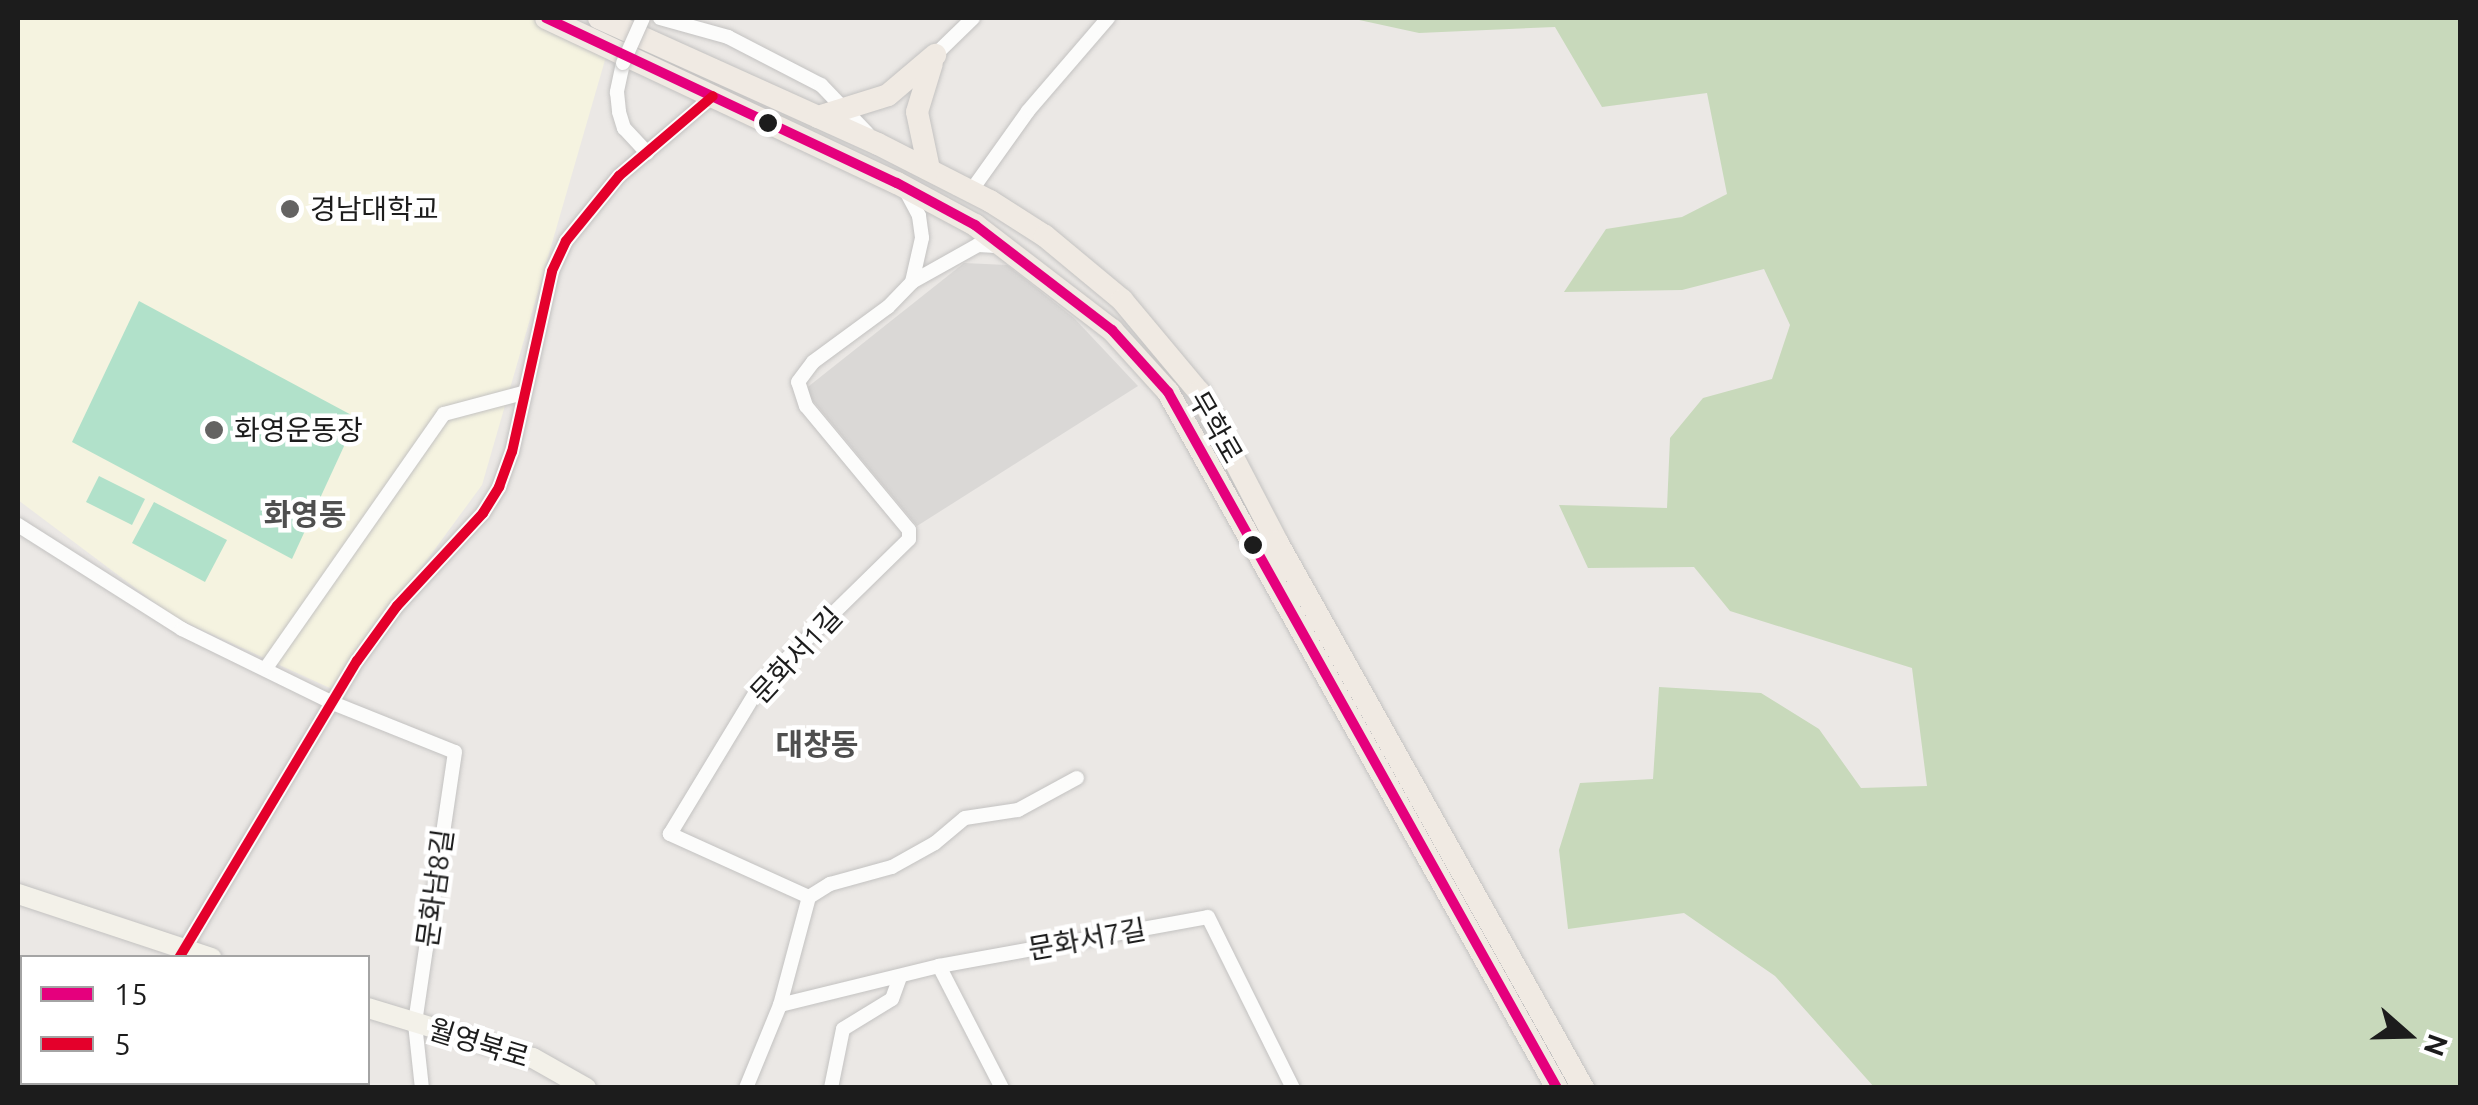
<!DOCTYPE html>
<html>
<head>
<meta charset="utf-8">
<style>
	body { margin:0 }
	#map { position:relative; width:2478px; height:1105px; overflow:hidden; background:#ebe8e5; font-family:Ubuntu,"Noto Sans KR",sans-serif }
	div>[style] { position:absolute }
	.residential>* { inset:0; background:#dad8d6 }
	.education>* { inset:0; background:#f5f3e0 }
	.forest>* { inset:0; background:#c8d9bb }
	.pitch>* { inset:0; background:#b1e1ca }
	.roads { filter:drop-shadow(0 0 2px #c3c2c1) drop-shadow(0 0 2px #c3c2c1) }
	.minor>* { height:14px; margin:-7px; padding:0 7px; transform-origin:7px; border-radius:7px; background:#fcfcfb }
	.secondary>* { height:20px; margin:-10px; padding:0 10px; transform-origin:10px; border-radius:10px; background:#f3f1e9 }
	.primary>* { height:22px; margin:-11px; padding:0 11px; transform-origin:11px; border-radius:11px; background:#f0eae3 }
	.bridges { filter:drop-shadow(0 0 2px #c3c2c1) drop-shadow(0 0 2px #c3c2c1) }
	.minor-bridge>* { height:14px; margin:-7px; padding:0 7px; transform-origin:7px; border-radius:7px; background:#fcfcfb }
	.bus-1>* { height:10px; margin:-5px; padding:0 5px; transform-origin:5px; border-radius:5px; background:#e5007d }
	.bus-2>* { height:10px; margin:-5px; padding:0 5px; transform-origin:5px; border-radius:5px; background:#e4002b }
	.dots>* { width:28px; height:28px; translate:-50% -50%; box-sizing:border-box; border:5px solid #fff; border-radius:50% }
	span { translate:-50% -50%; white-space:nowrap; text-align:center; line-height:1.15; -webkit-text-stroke:9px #fff; paint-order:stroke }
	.poi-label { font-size:28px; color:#1c1c1c }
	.left { translate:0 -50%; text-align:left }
	.street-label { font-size:28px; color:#1c1c1c }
	.neighbourhood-label { font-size:30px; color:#4f4f4f; font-weight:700 }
	.frame { position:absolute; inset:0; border:20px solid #1c1c1c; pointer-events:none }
	.legend { position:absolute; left:20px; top:955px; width:350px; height:130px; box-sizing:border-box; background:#fff; border:2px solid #a4a4a4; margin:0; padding:12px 18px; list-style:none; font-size:30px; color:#1c1c1c }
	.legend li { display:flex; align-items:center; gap:20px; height:50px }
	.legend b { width:50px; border:2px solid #a4a4a4 }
	.north { position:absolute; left:2358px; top:985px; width:100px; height:100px; -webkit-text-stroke:8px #fff; paint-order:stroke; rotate:110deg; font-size:28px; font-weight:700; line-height:40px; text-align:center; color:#1c1c1c }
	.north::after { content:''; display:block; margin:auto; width:35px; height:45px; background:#1c1c1c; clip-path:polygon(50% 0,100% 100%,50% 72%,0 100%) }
</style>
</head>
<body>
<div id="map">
	<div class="residential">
		<i style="clip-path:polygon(964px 263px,1007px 265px,1074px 318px,1138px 386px,917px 526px,804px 390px)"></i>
	</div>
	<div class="education">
		<i style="clip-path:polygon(18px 18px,531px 18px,607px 53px,482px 485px,332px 689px,174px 617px,18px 500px)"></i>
	</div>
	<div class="forest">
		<i style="clip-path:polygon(1350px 18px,2460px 18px,2460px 1087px,1874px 1087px,1775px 976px,1684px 913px,1568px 929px,1559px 850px,1580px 783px,1653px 779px,1659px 687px,1761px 693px,1819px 729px,1861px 788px,1927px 786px,1912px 668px,1730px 611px,1694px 567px,1588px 568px,1559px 505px,1667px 508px,1670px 438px,1703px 398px,1772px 379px,1790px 325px,1764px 269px,1682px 290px,1564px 292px,1606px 229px,1682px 217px,1727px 194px,1707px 93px,1602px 107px,1555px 27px,1419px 33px)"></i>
	</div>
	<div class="pitch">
		<i style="clip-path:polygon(139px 301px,357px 418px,292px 559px,72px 442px)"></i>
		<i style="clip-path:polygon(99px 476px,145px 499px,132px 525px,86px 502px)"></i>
		<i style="clip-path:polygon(154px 502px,227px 540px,205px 582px,132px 543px)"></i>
	</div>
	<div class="roads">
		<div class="minor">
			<i style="left:660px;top:18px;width:71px;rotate:15.6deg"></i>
			<i style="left:728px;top:37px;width:105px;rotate:27.3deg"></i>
			<i style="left:821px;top:85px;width:66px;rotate:46.2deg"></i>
			<i style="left:935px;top:55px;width:53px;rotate:-44.2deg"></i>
			<i style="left:623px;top:63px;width:30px;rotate:102deg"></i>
			<i style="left:617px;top:92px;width:20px;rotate:84deg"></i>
			<i style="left:619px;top:112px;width:17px;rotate:73deg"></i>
			<i style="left:624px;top:128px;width:34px;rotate:47deg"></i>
			<i style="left:971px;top:191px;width:98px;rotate:-54.5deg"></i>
			<i style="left:1028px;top:111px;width:123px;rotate:-49.3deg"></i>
			<i style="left:907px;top:193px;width:26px;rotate:62deg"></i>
			<i style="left:919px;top:216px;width:22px;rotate:82deg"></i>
			<i style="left:922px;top:238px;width:45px;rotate:102.8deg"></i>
			<i style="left:18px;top:525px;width:194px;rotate:32.4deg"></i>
			<i style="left:182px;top:629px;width:168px;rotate:26.1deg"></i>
			<i style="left:333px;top:703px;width:131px;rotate:21.9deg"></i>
			<i style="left:455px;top:752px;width:275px;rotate:98.4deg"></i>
			<i style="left:415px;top:1024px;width:64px;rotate:83.8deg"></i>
			<i style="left:266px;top:668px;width:310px;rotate:-55deg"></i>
			<i style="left:444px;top:414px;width:82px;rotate:-14.9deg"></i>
			<i style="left:809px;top:897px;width:153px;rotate:-155.6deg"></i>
			<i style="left:670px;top:834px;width:175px;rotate:-58.8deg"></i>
			<i style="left:761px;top:684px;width:207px;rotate:-44.4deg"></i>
			<i style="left:909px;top:539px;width:9px;rotate:-90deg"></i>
			<i style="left:909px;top:530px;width:161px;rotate:-129.7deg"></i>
			<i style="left:806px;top:406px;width:25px;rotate:-108deg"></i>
			<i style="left:798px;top:382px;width:25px;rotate:-53deg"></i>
			<i style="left:813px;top:362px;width:93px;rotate:-36.3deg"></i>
			<i style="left:888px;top:307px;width:35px;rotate:-46deg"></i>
			<i style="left:912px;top:282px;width:76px;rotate:-29.3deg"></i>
			<i style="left:978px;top:245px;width:22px;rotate:3deg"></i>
			<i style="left:809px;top:897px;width:25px;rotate:-32deg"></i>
			<i style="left:830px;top:884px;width:64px;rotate:-15.3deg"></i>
			<i style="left:892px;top:867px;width:49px;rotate:-29.2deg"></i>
			<i style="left:935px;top:843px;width:39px;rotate:-40deg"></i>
			<i style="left:965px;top:818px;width:54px;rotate:-8.6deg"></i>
			<i style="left:1018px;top:810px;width:67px;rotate:-28.5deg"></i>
			<i style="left:182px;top:953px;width:340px;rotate:-59.1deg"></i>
			<i style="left:357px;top:661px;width:68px;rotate:-54deg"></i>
			<i style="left:397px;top:606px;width:127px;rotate:-47.2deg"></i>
			<i style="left:483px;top:513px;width:31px;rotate:-58deg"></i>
			<i style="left:499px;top:487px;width:37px;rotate:-70deg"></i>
			<i style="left:512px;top:452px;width:185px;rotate:-77.5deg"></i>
			<i style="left:552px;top:271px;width:33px;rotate:-65deg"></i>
			<i style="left:566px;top:241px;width:84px;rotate:-50.8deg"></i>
			<i style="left:619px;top:176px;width:123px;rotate:-40.4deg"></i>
			<i style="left:939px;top:966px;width:137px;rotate:62.7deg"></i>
			<i style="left:780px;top:1005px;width:164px;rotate:-13.8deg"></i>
			<i style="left:939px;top:966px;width:273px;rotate:-10.3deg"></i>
			<i style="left:1208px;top:917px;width:191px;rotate:63.6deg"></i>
			<i style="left:98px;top:1088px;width:7px;rotate:-63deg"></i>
			<i style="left:210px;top:1088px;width:6px;rotate:-90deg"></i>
			<i style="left:746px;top:1088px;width:90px;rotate:-67.7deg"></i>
			<i style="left:780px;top:1005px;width:112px;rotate:-75deg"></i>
			<i style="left:831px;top:1088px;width:60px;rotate:-78.5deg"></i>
			<i style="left:843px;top:1029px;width:57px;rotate:-31.5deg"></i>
			<i style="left:892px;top:999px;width:23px;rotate:-70deg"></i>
		</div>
		<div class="secondary">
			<i style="left:18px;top:894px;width:204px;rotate:18.3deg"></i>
			<i style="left:368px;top:1008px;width:172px;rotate:16.9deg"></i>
			<i style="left:533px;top:1058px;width:61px;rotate:29.5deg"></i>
		</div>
		<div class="primary">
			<i style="left:546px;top:18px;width:388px;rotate:25.2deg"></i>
			<i style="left:897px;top:183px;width:89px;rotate:28.3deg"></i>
			<i style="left:975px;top:225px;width:173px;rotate:37.5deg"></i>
			<i style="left:1112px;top:330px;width:84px;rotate:47.9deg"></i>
			<i style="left:1168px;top:392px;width:797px;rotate:60.8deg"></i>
			<i style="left:599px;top:18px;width:306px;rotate:24.3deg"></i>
			<i style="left:878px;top:144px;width:126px;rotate:27deg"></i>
			<i style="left:990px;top:201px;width:65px;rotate:32.5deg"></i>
			<i style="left:1045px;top:236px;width:100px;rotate:39.7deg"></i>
			<i style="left:1122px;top:300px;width:120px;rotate:50.1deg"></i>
			<i style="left:1199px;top:392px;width:169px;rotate:62.5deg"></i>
			<i style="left:1277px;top:542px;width:626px;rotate:60.73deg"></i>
			<i style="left:818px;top:117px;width:73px;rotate:-17.4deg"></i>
			<i style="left:888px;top:95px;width:62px;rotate:-40.4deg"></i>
			<i style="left:929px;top:169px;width:58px;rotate:-101.9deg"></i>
			<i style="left:917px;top:112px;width:51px;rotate:-73deg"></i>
		</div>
	</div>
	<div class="bridges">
		<div class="minor-bridge">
			<i style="left:623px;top:63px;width:49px;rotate:-66deg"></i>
		</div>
	</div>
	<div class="bus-1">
		<i style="left:546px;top:18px;width:388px;rotate:25.2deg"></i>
		<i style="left:897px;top:183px;width:89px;rotate:28.3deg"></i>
		<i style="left:975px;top:225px;width:173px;rotate:37.5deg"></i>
		<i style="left:1112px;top:330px;width:84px;rotate:47.9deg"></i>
		<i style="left:1168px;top:392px;width:797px;rotate:60.8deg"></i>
	</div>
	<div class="bus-2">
		<i style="left:179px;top:958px;width:346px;rotate:-59.1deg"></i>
		<i style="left:357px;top:661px;width:68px;rotate:-54deg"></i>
		<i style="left:397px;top:606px;width:127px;rotate:-47.2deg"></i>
		<i style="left:483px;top:513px;width:31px;rotate:-58deg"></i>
		<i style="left:499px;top:487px;width:37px;rotate:-70deg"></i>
		<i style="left:512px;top:452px;width:185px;rotate:-77.5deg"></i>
		<i style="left:552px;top:271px;width:33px;rotate:-65deg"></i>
		<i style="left:566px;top:241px;width:84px;rotate:-50.8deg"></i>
		<i style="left:619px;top:176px;width:123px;rotate:-40.4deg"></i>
	</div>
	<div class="dots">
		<i style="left:768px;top:123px;background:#1c1c1c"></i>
		<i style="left:290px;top:209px;background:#646362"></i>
		<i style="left:214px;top:430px;background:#646362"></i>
		<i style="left:1253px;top:545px;background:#1c1c1c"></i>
	</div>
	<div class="poi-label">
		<span class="left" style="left:310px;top:209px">경남대학교</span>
		<span class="left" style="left:234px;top:430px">화영운동장</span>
	</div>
	<div class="street-label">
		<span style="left:1216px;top:427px;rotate:60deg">무학로</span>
		<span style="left:796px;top:655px;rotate:-47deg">문화서1길</span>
		<span style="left:435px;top:888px;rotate:-82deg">문화남8길</span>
		<span style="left:1087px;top:939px;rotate:-10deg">문화서7길</span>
		<span style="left:479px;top:1043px;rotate:17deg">월영북로</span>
	</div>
	<div class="neighbourhood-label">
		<span style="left:305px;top:514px">화영동</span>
		<span style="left:817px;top:744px">대창동</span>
	</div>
	<div class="frame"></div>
	<ul class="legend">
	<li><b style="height:12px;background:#e5007d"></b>15</li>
	<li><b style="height:12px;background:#e4002b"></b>5</li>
	</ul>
	<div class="north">N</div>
</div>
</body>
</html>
